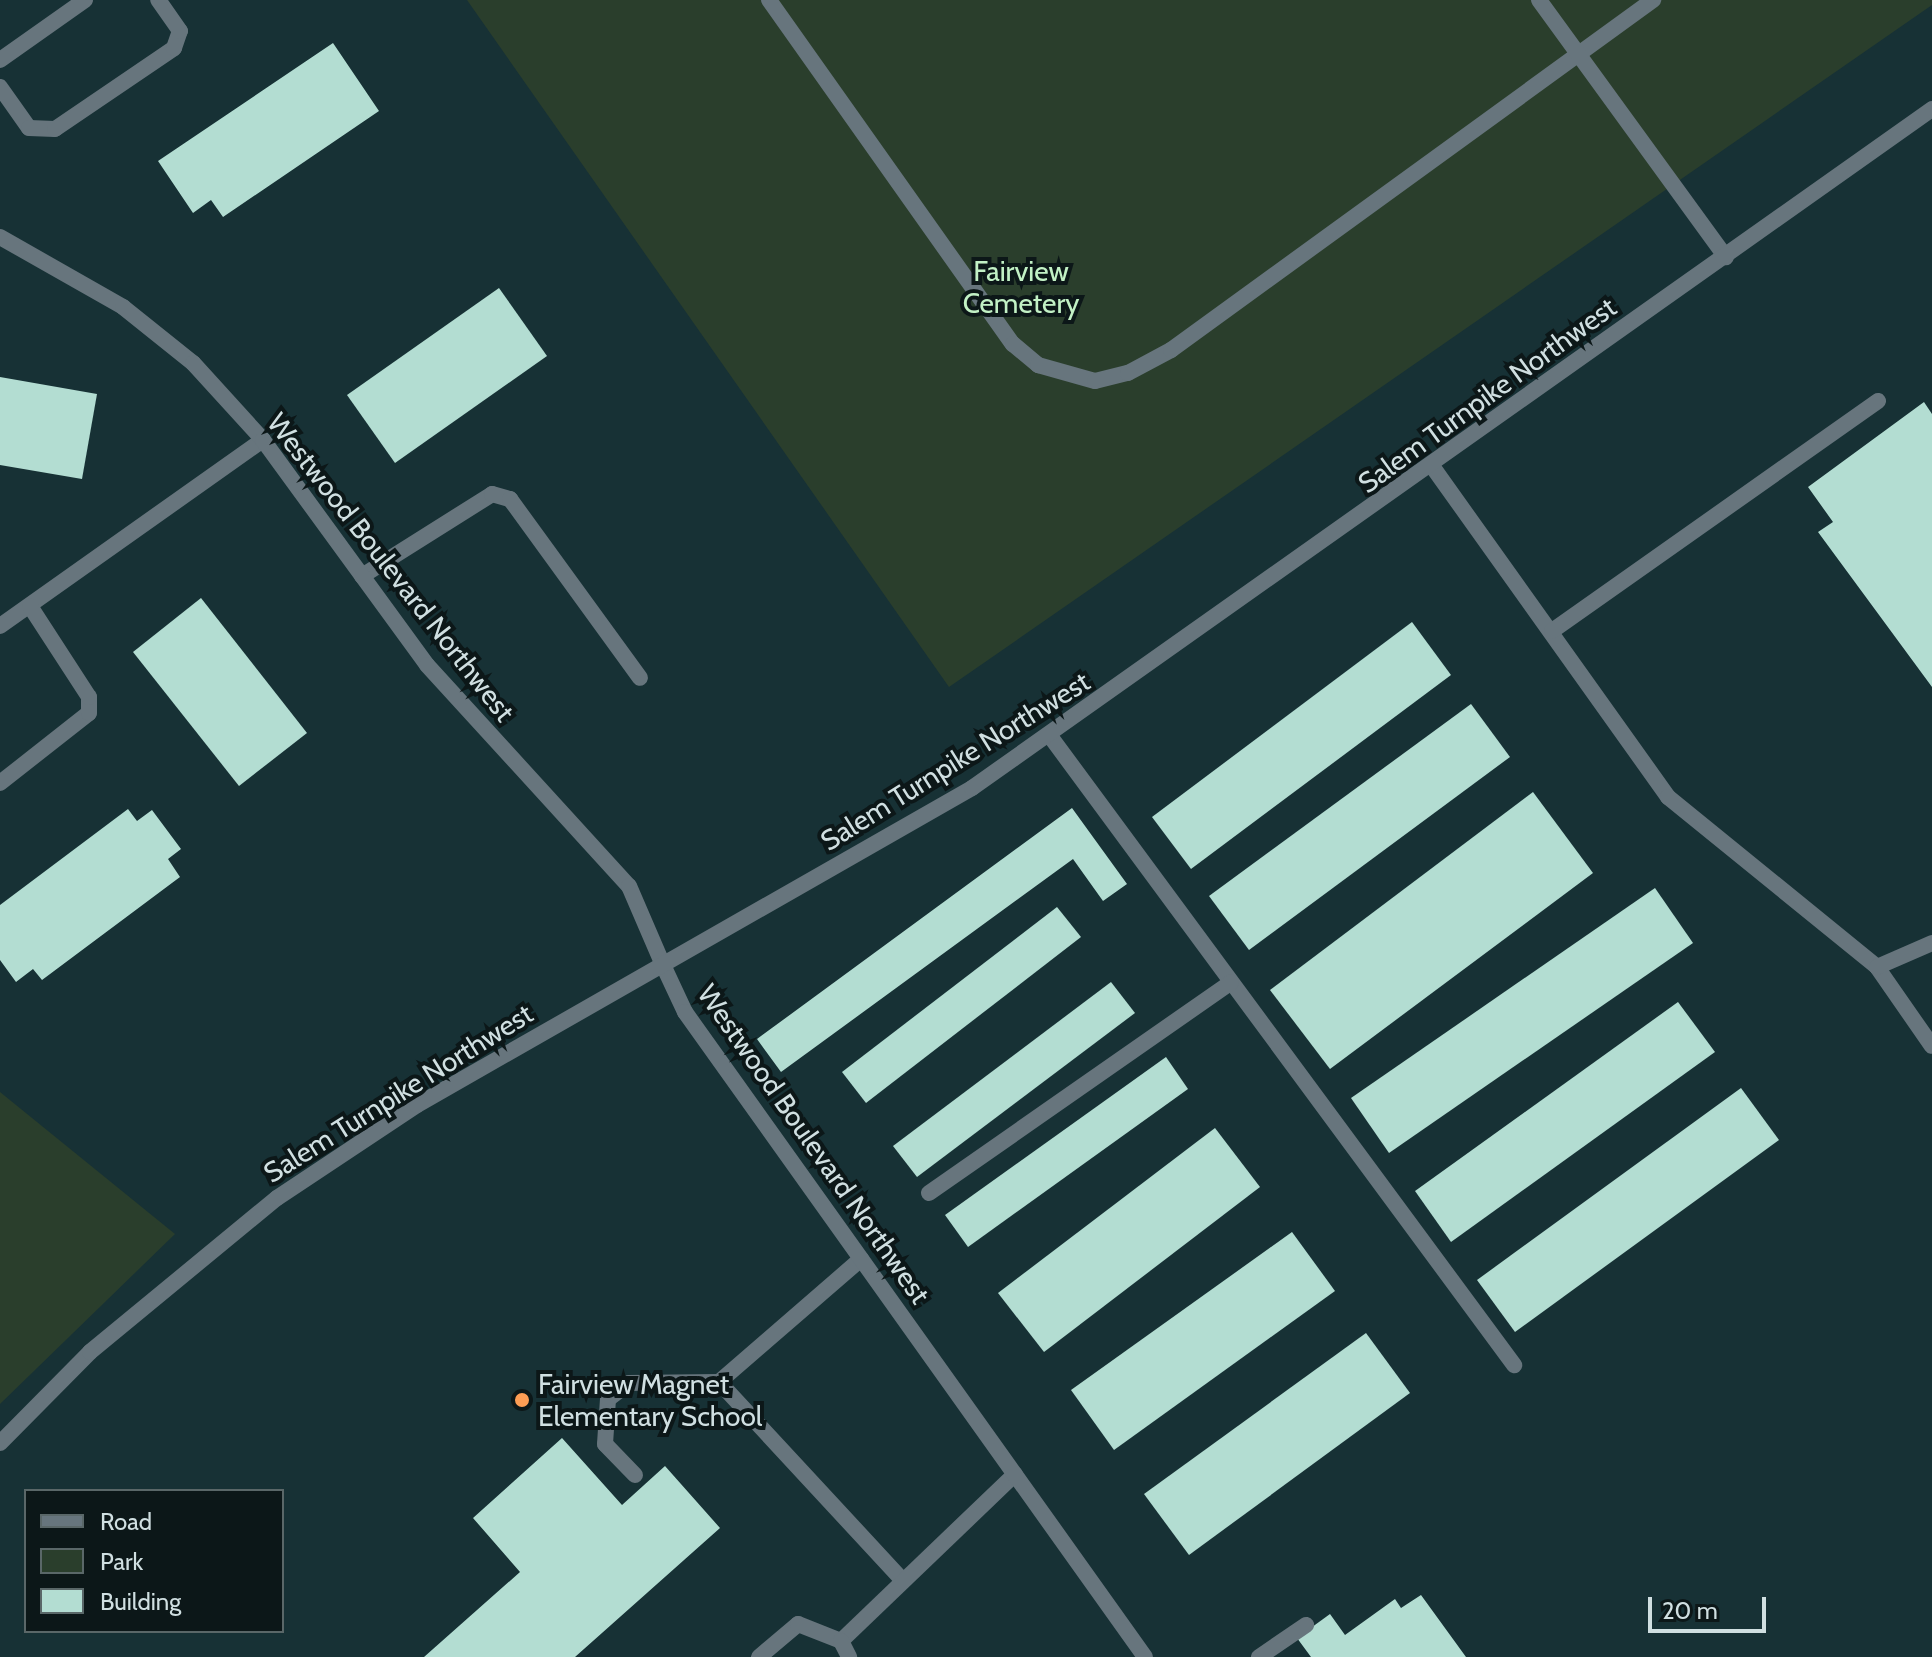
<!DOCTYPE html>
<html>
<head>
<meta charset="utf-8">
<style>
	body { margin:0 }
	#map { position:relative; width:1932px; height:1657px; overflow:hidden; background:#173135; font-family:Cabin,sans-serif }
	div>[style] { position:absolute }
	.green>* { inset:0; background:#2a3e2c }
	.building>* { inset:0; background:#b3ddd2 }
	.service>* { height:16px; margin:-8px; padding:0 8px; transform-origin:8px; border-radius:8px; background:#67757d }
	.minor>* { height:16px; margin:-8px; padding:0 8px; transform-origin:8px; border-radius:8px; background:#67757d }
	.tertiary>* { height:16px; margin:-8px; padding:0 8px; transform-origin:8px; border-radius:8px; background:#67757d }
	.dots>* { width:22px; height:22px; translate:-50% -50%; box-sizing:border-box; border:4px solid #0c1718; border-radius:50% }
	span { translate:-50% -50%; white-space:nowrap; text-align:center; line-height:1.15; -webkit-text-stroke:8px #0c1718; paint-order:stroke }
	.park-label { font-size:28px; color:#c2f1c5 }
	.street-label { font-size:28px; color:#d0dfe1 }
	.poi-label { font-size:28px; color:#d0dfe1 }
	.left { translate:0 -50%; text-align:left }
	.legend { position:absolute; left:24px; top:1489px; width:260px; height:144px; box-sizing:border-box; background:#0c1718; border:2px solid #5a6768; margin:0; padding:10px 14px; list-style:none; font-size:24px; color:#d0dfe1 }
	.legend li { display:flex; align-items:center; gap:16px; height:40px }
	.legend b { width:40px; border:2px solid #5a6768 }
	.scale { position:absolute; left:1648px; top:1597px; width:118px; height:36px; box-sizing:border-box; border:4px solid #d0dfe1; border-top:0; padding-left:10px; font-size:24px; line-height:28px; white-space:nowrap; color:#d0dfe1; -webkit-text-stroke:6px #0c1718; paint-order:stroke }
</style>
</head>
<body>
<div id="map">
	<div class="green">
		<i style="clip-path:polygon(467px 0,1932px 0,1932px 5px,949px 687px)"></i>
		<i style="clip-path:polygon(0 1092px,175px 1234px,0 1404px)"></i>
	</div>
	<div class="building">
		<i style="clip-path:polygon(333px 43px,379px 111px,223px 217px,211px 200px,193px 213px,158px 161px)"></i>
		<i style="clip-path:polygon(499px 288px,547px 356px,395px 463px,347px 395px)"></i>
		<i style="clip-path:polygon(0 377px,97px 394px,82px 479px,0 465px)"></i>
		<i style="clip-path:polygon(1924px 402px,1932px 414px,1932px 687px,1818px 532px,1833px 522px,1808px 487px)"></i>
		<i style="clip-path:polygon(201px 598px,307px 733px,239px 786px,133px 652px)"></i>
		<i style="clip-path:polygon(1412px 622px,1451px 675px,1191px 869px,1152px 817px)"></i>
		<i style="clip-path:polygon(1471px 704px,1510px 757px,1249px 950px,1209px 896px)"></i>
		<i style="clip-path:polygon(1533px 792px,1593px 873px,1330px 1069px,1270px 990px)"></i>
		<i style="clip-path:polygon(1072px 808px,1127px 884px,1103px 901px,1073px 859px,781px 1072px,757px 1039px)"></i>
		<i style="clip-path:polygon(128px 809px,137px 821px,152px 810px,181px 849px,168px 859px,180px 877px,42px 980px,33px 969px,16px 982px,0 960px,0 905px)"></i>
		<i style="clip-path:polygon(1655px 888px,1693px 943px,1389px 1153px,1351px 1098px)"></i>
		<i style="clip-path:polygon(1057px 907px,1081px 937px,866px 1103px,842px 1072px)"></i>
		<i style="clip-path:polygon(1111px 982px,1135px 1013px,917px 1177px,893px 1146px)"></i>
		<i style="clip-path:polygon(1678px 1002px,1715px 1052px,1451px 1242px,1415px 1191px)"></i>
		<i style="clip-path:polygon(1166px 1057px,1188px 1089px,968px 1247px,945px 1215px)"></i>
		<i style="clip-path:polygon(1741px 1088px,1779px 1140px,1515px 1332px,1477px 1280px)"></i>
		<i style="clip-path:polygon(1215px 1128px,1260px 1187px,1044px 1352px,998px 1293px)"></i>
		<i style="clip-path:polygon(1292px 1232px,1335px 1291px,1114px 1450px,1071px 1390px)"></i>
		<i style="clip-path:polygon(1366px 1333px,1410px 1393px,1189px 1555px,1144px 1494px)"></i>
		<i style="clip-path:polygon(562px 1438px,622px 1505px,665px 1466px,720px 1528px,575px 1657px,424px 1657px,520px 1572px,473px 1518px)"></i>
		<i style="clip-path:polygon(1421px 1595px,1466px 1657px,1311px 1657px,1297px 1638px,1330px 1614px,1345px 1635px,1395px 1599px,1401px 1608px)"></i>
	</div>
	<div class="service">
		<i style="left:769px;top:0;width:422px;rotate:54.7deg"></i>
		<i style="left:1013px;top:344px;width:33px;rotate:40deg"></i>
		<i style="left:1038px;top:365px;width:59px;rotate:15.7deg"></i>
		<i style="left:1095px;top:381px;width:34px;rotate:-14deg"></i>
		<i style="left:1128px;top:373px;width:49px;rotate:-28.1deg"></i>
		<i style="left:1171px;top:350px;width:596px;rotate:-35.98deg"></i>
		<i style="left:1539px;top:0;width:318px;rotate:54deg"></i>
		<i style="left:0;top:60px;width:104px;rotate:-35.2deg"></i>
		<i style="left:0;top:87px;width:50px;rotate:54.7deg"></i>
		<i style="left:29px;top:128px;width:26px;rotate:2deg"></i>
		<i style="left:55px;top:129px;width:144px;rotate:-34.2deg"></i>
		<i style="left:174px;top:48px;width:18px;rotate:-71deg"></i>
		<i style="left:180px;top:31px;width:38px;rotate:-125deg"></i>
		<i style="left:1432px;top:466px;width:407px;rotate:54.5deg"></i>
		<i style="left:1668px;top:797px;width:269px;rotate:39.1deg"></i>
		<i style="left:1877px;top:967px;width:96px;rotate:55.2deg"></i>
		<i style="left:362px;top:576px;width:154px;rotate:-32.2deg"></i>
		<i style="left:492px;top:494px;width:19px;rotate:16deg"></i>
		<i style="left:510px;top:499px;width:221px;rotate:54deg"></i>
		<i style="left:0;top:626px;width:322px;rotate:-35.3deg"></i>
		<i style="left:1552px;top:631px;width:399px;rotate:-35.2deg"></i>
		<i style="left:1050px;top:736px;width:782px;rotate:53.58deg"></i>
		<i style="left:0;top:783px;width:113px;rotate:-38.2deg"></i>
		<i style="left:89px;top:713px;width:16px;rotate:-90deg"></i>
		<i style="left:89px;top:697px;width:108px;rotate:-123deg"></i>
		<i style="left:1877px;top:967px;width:60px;rotate:-23.6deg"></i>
		<i style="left:929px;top:1193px;width:368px;rotate:-34.9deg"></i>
		<i style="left:719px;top:1382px;width:188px;rotate:-40.9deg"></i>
		<i style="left:635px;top:1475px;width:43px;rotate:-134.1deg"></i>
		<i style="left:605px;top:1444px;width:45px;rotate:-86.2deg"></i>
		<i style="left:608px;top:1399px;width:26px;rotate:-37deg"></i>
		<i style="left:629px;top:1383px;width:90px;rotate:-0.6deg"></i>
		<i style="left:719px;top:1382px;width:271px;rotate:47.2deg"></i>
		<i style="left:841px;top:1641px;width:241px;rotate:-43.8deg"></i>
		<i style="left:759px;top:1657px;width:51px;rotate:-40.2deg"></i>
		<i style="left:798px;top:1624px;width:46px;rotate:21.6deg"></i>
		<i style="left:841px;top:1641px;width:18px;rotate:63deg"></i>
		<i style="left:1259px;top:1657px;width:57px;rotate:-34.2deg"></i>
	</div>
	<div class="minor">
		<i style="left:0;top:237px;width:142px;rotate:29.6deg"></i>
		<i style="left:123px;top:307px;width:90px;rotate:38.7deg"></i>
		<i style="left:193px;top:363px;width:104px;rotate:47.7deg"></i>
		<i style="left:263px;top:440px;width:278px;rotate:53.9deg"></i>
		<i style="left:427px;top:665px;width:299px;rotate:47.6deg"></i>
		<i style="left:629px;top:886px;width:86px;rotate:66.7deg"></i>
	</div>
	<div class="tertiary">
		<i style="left:663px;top:965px;width:52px;rotate:64.9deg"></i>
		<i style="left:685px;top:1012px;width:792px;rotate:54.5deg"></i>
		<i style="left:0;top:1443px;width:128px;rotate:-45.3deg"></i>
		<i style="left:90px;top:1352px;width:242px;rotate:-39.5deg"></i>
		<i style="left:277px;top:1198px;width:168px;rotate:-33.6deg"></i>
		<i style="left:417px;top:1105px;width:639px;rotate:-29.73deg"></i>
		<i style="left:972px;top:788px;width:1176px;rotate:-35.27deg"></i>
	</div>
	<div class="dots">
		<i style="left:522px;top:1400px;background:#fd9d54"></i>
	</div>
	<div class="park-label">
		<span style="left:1021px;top:287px">Fairview<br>Cemetery</span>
	</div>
	<div class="street-label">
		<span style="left:1487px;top:395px;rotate:-36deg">Salem Turnpike Northwest</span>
		<span style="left:391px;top:567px;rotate:52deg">Westwood Boulevard Northwest</span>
		<span style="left:955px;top:761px;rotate:-32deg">Salem Turnpike Northwest</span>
		<span style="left:398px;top:1093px;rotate:-32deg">Salem Turnpike Northwest</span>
		<span style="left:814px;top:1144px;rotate:55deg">Westwood Boulevard Northwest</span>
	</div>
	<div class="poi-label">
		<span class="left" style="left:538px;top:1400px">Fairview Magnet<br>Elementary School</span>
	</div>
	<ul class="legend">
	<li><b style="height:10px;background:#67757d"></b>Road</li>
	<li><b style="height:22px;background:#2a3e2c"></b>Park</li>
	<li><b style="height:22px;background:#b3ddd2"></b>Building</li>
	</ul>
	<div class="scale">20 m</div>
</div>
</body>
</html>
